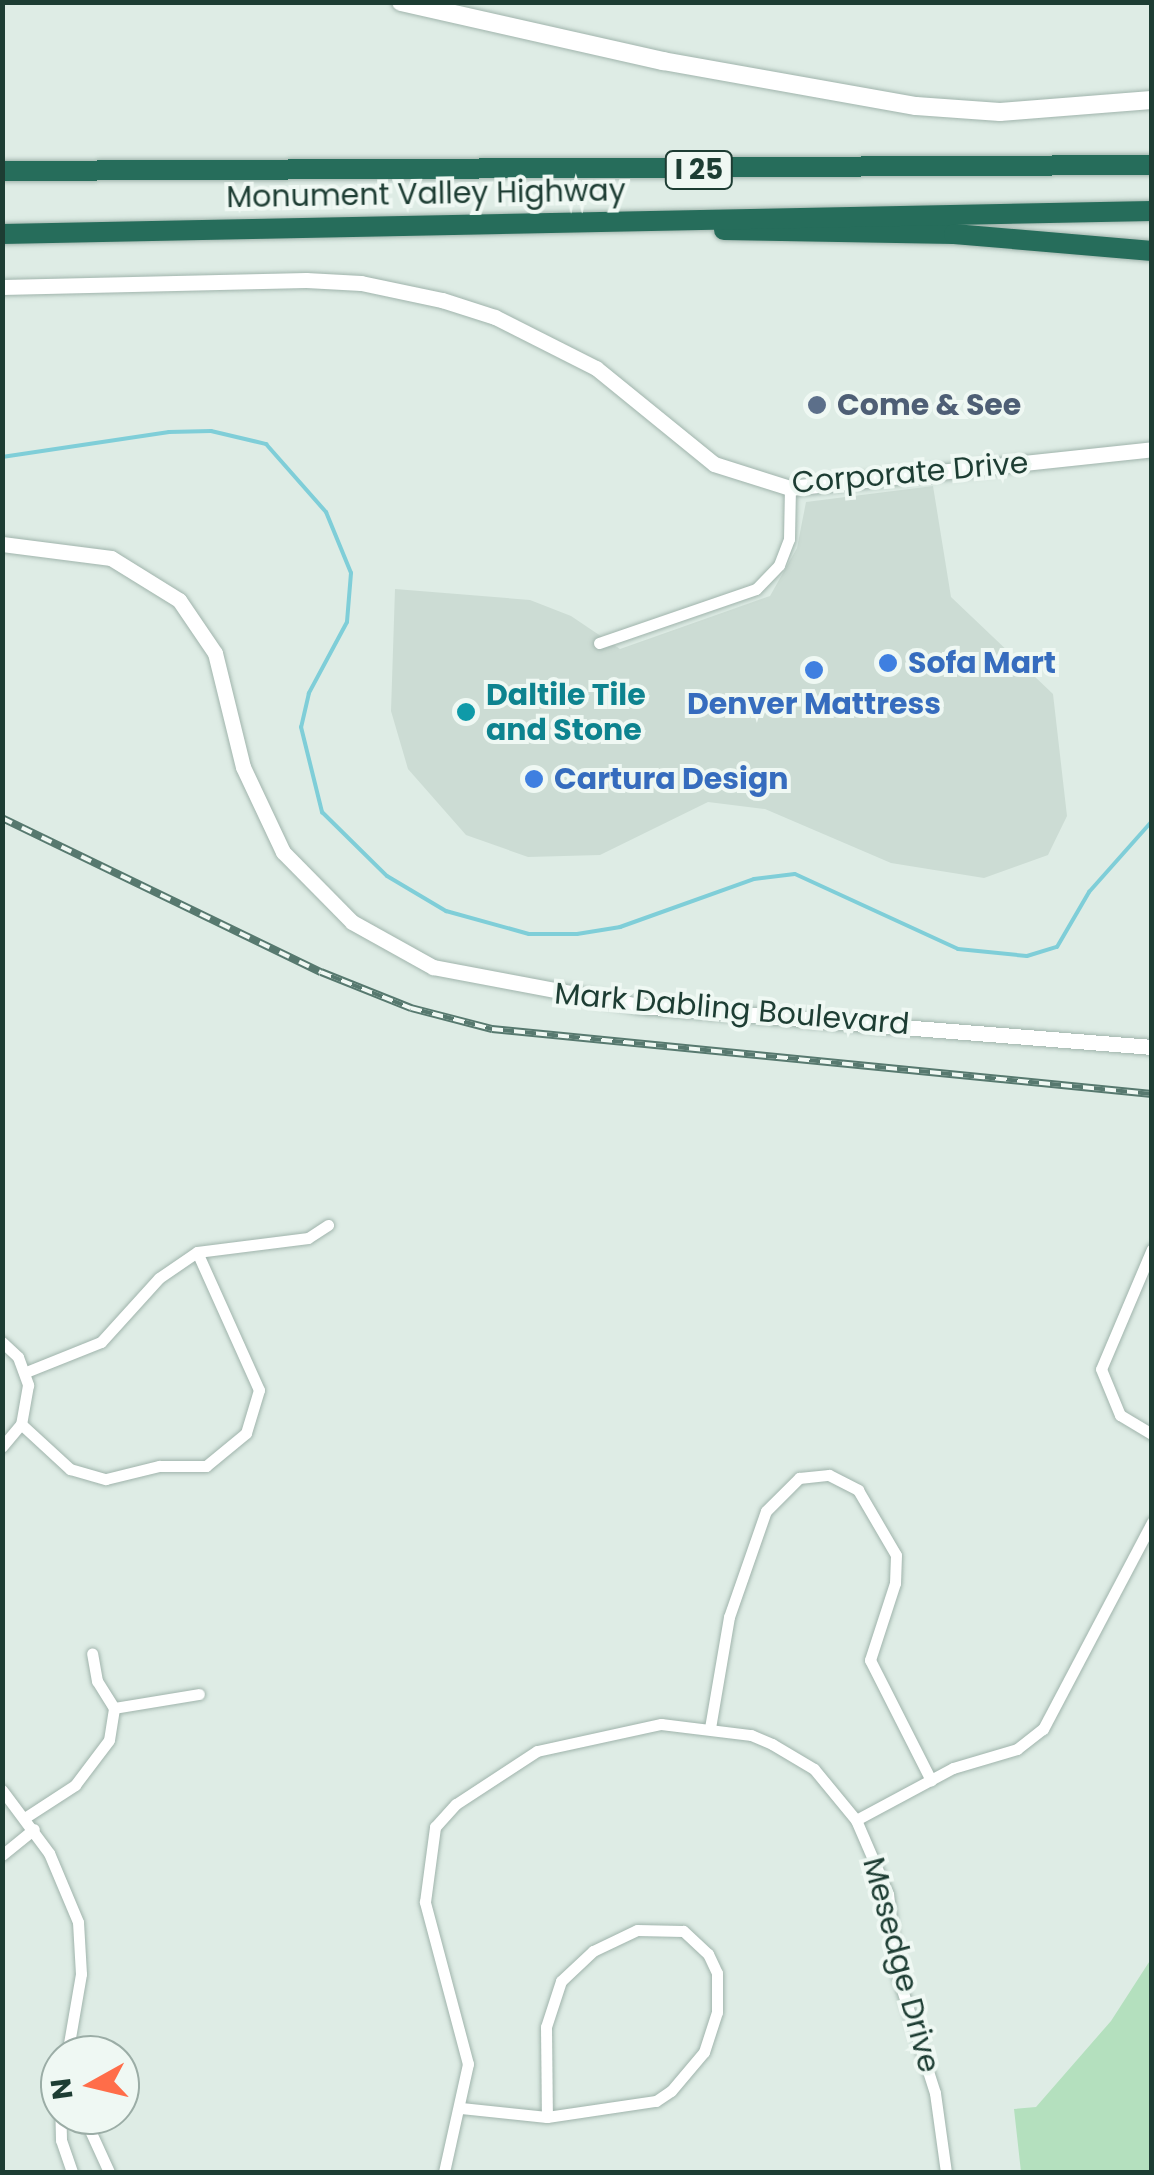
<!DOCTYPE html>
<html>
<head>
<meta charset="utf-8">
<style>
	body { margin:0 }
	#map { position:relative; width:1154px; height:2175px; overflow:hidden; background:#deece5; font-family:Poppins,sans-serif }
	div>[style] { position:absolute }
	.built>* { inset:0; background:#ccdcd4 }
	.green>* { inset:0; background:#b4e0be }
	.stream>* { height:4px; margin:-2px; padding:0 2px; transform-origin:2px; border-radius:2px; background:#7fced8 }
	.roads { filter:drop-shadow(0 0 2px #a0b4ac) drop-shadow(0 0 2px #a0b4ac) }
	.minor>* { height:11px; margin:-5.5px; padding:0 5.5px; transform-origin:5.5px; border-radius:5.5px; background:#fff }
	.tertiary>* { height:15px; margin:-7.5px; padding:0 7.5px; transform-origin:7.5px; border-radius:7.5px; background:#fff }
	.secondary>* { height:18px; margin:-9px; padding:0 9px; transform-origin:9px; border-radius:9px; background:#fff }
	.motorway>* { height:20px; margin:-10px; padding:0 10px; transform-origin:10px; border-radius:10px; background:#266d5b }
	.rail>* { height:8px; margin-top:-4px; transform-origin:0; background:repeating-linear-gradient(90deg,#eff8f3 0 11px,#57796f 0 22px); box-sizing:border-box; border-block:2px solid #57796f }
	.dots>* { width:28px; height:28px; translate:-50% -50%; box-sizing:border-box; border:5px solid #eff8f3; border-radius:50% }
	span { translate:-50% -50%; white-space:nowrap; text-align:center; line-height:1.15; -webkit-text-stroke:8px #eff8f3; paint-order:stroke }
	.shield-label span { padding:2px 8px; background:#eff8f3; border:2px solid; border-radius:8px; -webkit-text-stroke-width:0 }
	.shield-label { font-size:28px; color:#1d3d33; font-weight:700 }
	.street-label { font-size:30px; color:#1d3d33 }
	.service-label { font-size:30px; color:#4e5e75; font-weight:700 }
	.left { translate:0 -50%; text-align:left }
	.shop-label { font-size:30px; color:#366cbe; font-weight:700 }
	.culture-label { font-size:30px; color:#0d838f; font-weight:700 }
	.frame { position:absolute; inset:0; border:5px solid #1d3d33; pointer-events:none }
	.north { position:absolute; left:40px; top:2035px; width:100px; height:100px; box-sizing:border-box; background:#eff8f3; border:2px solid #9bada6; border-radius:50%; rotate:262deg; font-size:28px; font-weight:700; line-height:40px; text-align:center; color:#1d3d33 }
	.north::after { content:''; display:block; margin:auto; width:35px; height:45px; background:#ff6d49; clip-path:polygon(50% 0,100% 100%,50% 72%,0 100%) }
</style>
</head>
<body>
<div id="map">
	<div class="built">
		<i style="clip-path:polygon(933px 486px,951px 597px,1053px 694px,1067px 816px,1048px 855px,984px 878px,891px 863px,765px 809px,708px 802px,600px 855px,528px 857px,466px 835px,408px 769px,391px 711px,395px 589px,530px 600px,571px 616px,620px 649px,770px 596px,797px 548px,806px 502px)"></i>
	</div>
	<div class="green">
		<i style="clip-path:polygon(1151px 1959px,1151px 2172px,1021px 2172px,1014px 2109px,1036px 2107px,1111px 2021px)"></i>
	</div>
	<div class="stream">
		<i style="left:2px;top:457px;width:169px;rotate:-8.5deg"></i>
		<i style="left:169px;top:432px;width:42px;rotate:-1.4deg"></i>
		<i style="left:211px;top:431px;width:57px;rotate:13.3deg"></i>
		<i style="left:266px;top:444px;width:91px;rotate:48.6deg"></i>
		<i style="left:326px;top:512px;width:66px;rotate:67.7deg"></i>
		<i style="left:351px;top:573px;width:49px;rotate:94.7deg"></i>
		<i style="left:347px;top:622px;width:81px;rotate:118.2deg"></i>
		<i style="left:309px;top:693px;width:35px;rotate:103deg"></i>
		<i style="left:301px;top:727px;width:88px;rotate:76.1deg"></i>
		<i style="left:322px;top:812px;width:91px;rotate:44.6deg"></i>
		<i style="left:387px;top:876px;width:69px;rotate:30.7deg"></i>
		<i style="left:446px;top:911px;width:86px;rotate:15.5deg"></i>
		<i style="left:529px;top:934px;width:48px"></i>
		<i style="left:577px;top:934px;width:44px;rotate:-9.2deg"></i>
		<i style="left:620px;top:927px;width:142px;rotate:-19.7deg"></i>
		<i style="left:754px;top:879px;width:41px;rotate:-7deg"></i>
		<i style="left:795px;top:874px;width:179px;rotate:24.7deg"></i>
		<i style="left:958px;top:949px;width:69px;rotate:5.8deg"></i>
		<i style="left:1027px;top:956px;width:31px;rotate:-17deg"></i>
		<i style="left:1057px;top:947px;width:64px;rotate:-59.8deg"></i>
		<i style="left:1089px;top:892px;width:95px;rotate:-48.4deg"></i>
	</div>
	<div class="roads">
		<div class="minor">
			<i style="left:599px;top:643px;width:166px;rotate:-19deg"></i>
			<i style="left:756px;top:589px;width:33px;rotate:-46deg"></i>
			<i style="left:779px;top:565px;width:28px;rotate:-69deg"></i>
			<i style="left:789px;top:539px;width:51px;rotate:-88.9deg"></i>
			<i style="left:1152px;top:1249px;width:130px;rotate:113deg"></i>
			<i style="left:1101px;top:1369px;width:50px;rotate:67.6deg"></i>
			<i style="left:1120px;top:1415px;width:37px;rotate:31deg"></i>
			<i style="left:2px;top:1342px;width:22px;rotate:43deg"></i>
			<i style="left:18px;top:1357px;width:30px;rotate:70deg"></i>
			<i style="left:28px;top:1385px;width:40px;rotate:100deg"></i>
			<i style="left:21px;top:1424px;width:30px;rotate:130deg"></i>
			<i style="left:26px;top:1372px;width:81px;rotate:-21.8deg"></i>
			<i style="left:101px;top:1342px;width:86px;rotate:-47.8deg"></i>
			<i style="left:159px;top:1278px;width:46px;rotate:-34.4deg"></i>
			<i style="left:197px;top:1252px;width:112px;rotate:-7.2deg"></i>
			<i style="left:308px;top:1238px;width:24px;rotate:-33deg"></i>
			<i style="left:21px;top:1424px;width:67px;rotate:42.6deg"></i>
			<i style="left:70px;top:1469px;width:37px;rotate:16deg"></i>
			<i style="left:106px;top:1479px;width:55px;rotate:-13.8deg"></i>
			<i style="left:159px;top:1466px;width:47px"></i>
			<i style="left:206px;top:1466px;width:52px;rotate:-39.5deg"></i>
			<i style="left:246px;top:1433px;width:45px;rotate:-73.2deg"></i>
			<i style="left:259px;top:1390px;width:151px;rotate:-114.2deg"></i>
			<i style="left:114px;top:1708px;width:86px;rotate:-9.4deg"></i>
			<i style="left:710px;top:1728px;width:113px;rotate:-80.3deg"></i>
			<i style="left:729px;top:1617px;width:112px;rotate:-70.8deg"></i>
			<i style="left:766px;top:1511px;width:47px;rotate:-45deg"></i>
			<i style="left:799px;top:1478px;width:30px;rotate:-6deg"></i>
			<i style="left:829px;top:1475px;width:33px;rotate:27deg"></i>
			<i style="left:858px;top:1490px;width:75px;rotate:59.7deg"></i>
			<i style="left:896px;top:1555px;width:28px;rotate:92deg"></i>
			<i style="left:895px;top:1583px;width:81px;rotate:108deg"></i>
			<i style="left:870px;top:1660px;width:135px;rotate:63.1deg"></i>
			<i style="left:2px;top:1790px;width:79px;rotate:53.3deg"></i>
			<i style="left:49px;top:1853px;width:75px;rotate:67.2deg"></i>
			<i style="left:78px;top:1922px;width:52px;rotate:86.7deg"></i>
			<i style="left:81px;top:1974px;width:82px;rotate:99.8deg"></i>
			<i style="left:26px;top:1817px;width:59px;rotate:-33.1deg"></i>
			<i style="left:75px;top:1785px;width:56px;rotate:-52.9deg"></i>
			<i style="left:109px;top:1740px;width:32px;rotate:-81deg"></i>
			<i style="left:114px;top:1708px;width:32px;rotate:-122deg"></i>
			<i style="left:97px;top:1681px;width:28px;rotate:-100deg"></i>
			<i style="left:856px;top:1820px;width:110px;rotate:-28.2deg"></i>
			<i style="left:953px;top:1768px;width:67px;rotate:-16.5deg"></i>
			<i style="left:1017px;top:1749px;width:33px;rotate:-38deg"></i>
			<i style="left:1043px;top:1729px;width:234px;rotate:-62.2deg"></i>
			<i style="left:2px;top:1855px;width:41px;rotate:-39.1deg"></i>
			<i style="left:60px;top:2096px;width:44px;rotate:88.7deg"></i>
			<i style="left:61px;top:2140px;width:34px;rotate:71deg"></i>
			<i style="left:461px;top:2108px;width:86px;rotate:6deg"></i>
			<i style="left:547px;top:2117px;width:110px;rotate:-8.4deg"></i>
			<i style="left:656px;top:2101px;width:18px;rotate:-34deg"></i>
			<i style="left:671px;top:2091px;width:51px;rotate:-49.8deg"></i>
			<i style="left:704px;top:2052px;width:42px;rotate:-72deg"></i>
			<i style="left:717px;top:2012px;width:39px;rotate:-90deg"></i>
			<i style="left:717px;top:1973px;width:21px;rotate:-115deg"></i>
			<i style="left:708px;top:1954px;width:34px;rotate:-137deg"></i>
			<i style="left:683px;top:1931px;width:46px;rotate:-178.8deg"></i>
			<i style="left:637px;top:1930px;width:49px;rotate:154.5deg"></i>
			<i style="left:593px;top:1951px;width:44px;rotate:136.8deg"></i>
			<i style="left:561px;top:1981px;width:48px;rotate:108.1deg"></i>
			<i style="left:546px;top:2027px;width:90px;rotate:89.4deg"></i>
			<i style="left:83px;top:2115px;width:63px;rotate:65.5deg"></i>
			<i style="left:444px;top:2172px;width:111px;rotate:-77.5deg"></i>
			<i style="left:468px;top:2064px;width:168px;rotate:-104.9deg"></i>
			<i style="left:425px;top:1902px;width:76px;rotate:-82.4deg"></i>
			<i style="left:435px;top:1827px;width:31px;rotate:-48deg"></i>
			<i style="left:456px;top:1804px;width:97px;rotate:-33.2deg"></i>
			<i style="left:537px;top:1751px;width:127px;rotate:-12.3deg"></i>
			<i style="left:661px;top:1724px;width:91px;rotate:7deg"></i>
			<i style="left:751px;top:1735px;width:23px;rotate:23deg"></i>
			<i style="left:772px;top:1744px;width:49px;rotate:30.8deg"></i>
			<i style="left:814px;top:1769px;width:66px;rotate:50.5deg"></i>
			<i style="left:856px;top:1820px;width:81px;rotate:66.6deg"></i>
			<i style="left:888px;top:1894px;width:84px;rotate:83.1deg"></i>
			<i style="left:898px;top:1977px;width:122px;rotate:72.3deg"></i>
			<i style="left:935px;top:2093px;width:80px;rotate:82.1deg"></i>
		</div>
		<div class="tertiary">
			<i style="left:2px;top:287px;width:304px;rotate:-1.3deg"></i>
			<i style="left:306px;top:280px;width:55px;rotate:3.1deg"></i>
			<i style="left:361px;top:283px;width:83px;rotate:11.9deg"></i>
			<i style="left:442px;top:300px;width:56px;rotate:17.8deg"></i>
			<i style="left:495px;top:317px;width:113px;rotate:26.8deg"></i>
			<i style="left:596px;top:368px;width:152px;rotate:39.1deg"></i>
			<i style="left:714px;top:464px;width:80px;rotate:17.5deg"></i>
			<i style="left:790px;top:488px;width:364px;rotate:-6.1deg"></i>
			<i style="left:2px;top:544px;width:110px;rotate:7.3deg"></i>
			<i style="left:111px;top:558px;width:80px;rotate:31.7deg"></i>
			<i style="left:179px;top:600px;width:64px;rotate:55.8deg"></i>
			<i style="left:215px;top:653px;width:117px;rotate:76.2deg"></i>
			<i style="left:243px;top:767px;width:94px;rotate:64.8deg"></i>
			<i style="left:283px;top:852px;width:98px;rotate:45.4deg"></i>
			<i style="left:352px;top:922px;width:93px;rotate:29.1deg"></i>
			<i style="left:433px;top:967px;width:210px;rotate:10.7deg"></i>
			<i style="left:639px;top:1006px;width:515px;rotate:4.57deg"></i>
		</div>
		<div class="secondary">
			<i style="left:401px;top:2px;width:269px;rotate:12.7deg"></i>
			<i style="left:663px;top:61px;width:257px;rotate:10.1deg"></i>
			<i style="left:916px;top:106px;width:84px;rotate:4.1deg"></i>
			<i style="left:1000px;top:112px;width:152px;rotate:-4.5deg"></i>
		</div>
		<div class="motorway">
			<i style="left:2px;top:171px;width:1150px;rotate:-0.3deg"></i>
			<i style="left:724px;top:230px;width:230px;rotate:1deg"></i>
			<i style="left:954px;top:234px;width:199px;rotate:4.9deg"></i>
			<i style="left:2px;top:234px;width:1150px;rotate:-1.15deg"></i>
		</div>
	</div>
	<div class="rail">
		<i style="left:2px;top:818px;width:354px;rotate:25.8deg"></i>
		<i style="left:321px;top:972px;width:97px;rotate:21.8deg"></i>
		<i style="left:411px;top:1008px;width:84px;rotate:14.5deg"></i>
		<i style="left:492px;top:1029px;width:663px;rotate:5.62deg"></i>
	</div>
	<div class="dots">
		<i style="left:817px;top:405px;background:#5c6f8a"></i>
		<i style="left:888px;top:663px;background:#3f7fe0"></i>
		<i style="left:814px;top:670px;background:#3f7fe0"></i>
		<i style="left:466px;top:712px;background:#0f9aa8"></i>
		<i style="left:534px;top:779px;background:#3f7fe0"></i>
	</div>
	<div class="shield-label">
		<span style="left:699px;top:170px">I 25</span>
	</div>
	<div class="street-label">
		<span style="left:426px;top:194px;rotate:-1deg">Monument Valley Highway</span>
		<span style="left:910px;top:473px;rotate:-5deg">Corporate Drive</span>
		<span style="left:732px;top:1009px;rotate:5deg">Mark Dabling Boulevard</span>
		<span style="left:901px;top:1965px;rotate:75deg">Mesedge Drive</span>
	</div>
	<div class="service-label">
		<span class="left" style="left:837px;top:405px">Come &amp; See</span>
	</div>
	<div class="shop-label">
		<span class="left" style="left:908px;top:663px">Sofa Mart</span>
		<span style="left:814px;top:704px">Denver Mattress</span>
		<span class="left" style="left:554px;top:779px">Cartura Design</span>
	</div>
	<div class="culture-label">
		<span class="left" style="left:486px;top:712px">Daltile Tile<br>and Stone</span>
	</div>
	<div class="frame"></div>
	<div class="north">N</div>
</div>
</body>
</html>
